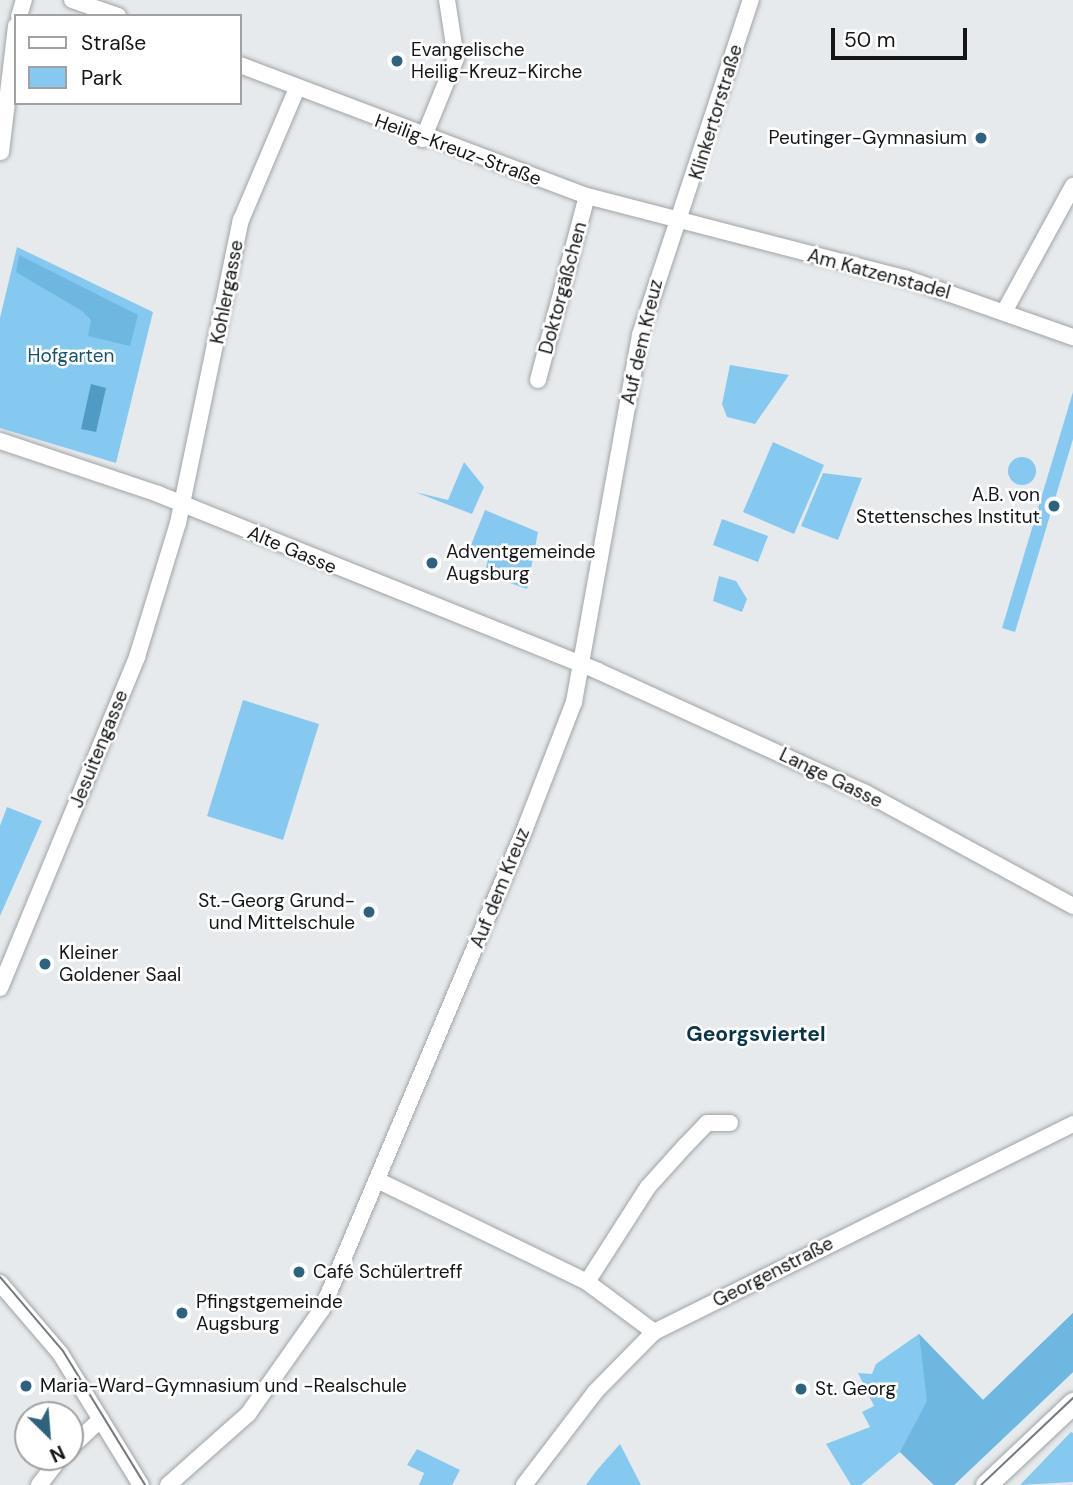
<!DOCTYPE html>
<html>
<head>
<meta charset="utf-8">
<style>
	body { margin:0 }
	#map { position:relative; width:1073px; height:1485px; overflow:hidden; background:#e6eaed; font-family:"DM Sans",sans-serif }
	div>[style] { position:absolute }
	.green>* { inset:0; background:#85c9f0 }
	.round { border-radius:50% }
	.forest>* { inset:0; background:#6db7e1 }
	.water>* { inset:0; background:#509ac3 }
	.roads { filter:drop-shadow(0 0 2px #a0a4a6) drop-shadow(0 0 2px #a0a4a6) }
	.minor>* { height:16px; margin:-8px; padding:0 8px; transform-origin:8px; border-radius:8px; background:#fff }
	.tertiary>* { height:21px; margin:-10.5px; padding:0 10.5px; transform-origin:10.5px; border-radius:10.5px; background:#fff }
	.tram>* { height:2px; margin:-1px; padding:0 1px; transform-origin:1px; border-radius:1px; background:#777a7c }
	.dots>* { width:19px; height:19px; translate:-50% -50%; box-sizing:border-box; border:4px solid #fff; border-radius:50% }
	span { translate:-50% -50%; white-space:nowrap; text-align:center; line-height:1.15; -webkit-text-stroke:5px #fff; paint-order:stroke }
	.poi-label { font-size:19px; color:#141516 }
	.left { translate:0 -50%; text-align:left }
	.right { translate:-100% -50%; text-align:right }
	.street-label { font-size:19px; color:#141516 }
	.park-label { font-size:19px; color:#19526f }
	.neighbourhood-label { font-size:21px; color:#07354a; font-weight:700 }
	.legend { position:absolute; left:14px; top:14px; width:228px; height:91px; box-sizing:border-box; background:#fff; border:2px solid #a1a1a2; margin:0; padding:9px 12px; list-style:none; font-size:21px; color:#141516 }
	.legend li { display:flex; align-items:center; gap:14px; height:35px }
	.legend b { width:35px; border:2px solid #a1a1a2 }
	.north { position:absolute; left:14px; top:1401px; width:70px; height:70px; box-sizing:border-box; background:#fff; border:2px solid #a1a1a2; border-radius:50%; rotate:155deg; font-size:19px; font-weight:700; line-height:28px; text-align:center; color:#141516 }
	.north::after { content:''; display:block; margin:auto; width:24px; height:32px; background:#2e637f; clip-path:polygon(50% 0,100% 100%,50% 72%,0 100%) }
	.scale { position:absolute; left:831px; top:28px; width:136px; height:32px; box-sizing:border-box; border:4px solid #141516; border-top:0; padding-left:9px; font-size:21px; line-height:24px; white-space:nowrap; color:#141516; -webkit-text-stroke:5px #fff; paint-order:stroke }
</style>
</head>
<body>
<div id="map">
	<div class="green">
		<i style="clip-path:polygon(17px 247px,153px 312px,116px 463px,0 428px,0 318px)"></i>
		<i style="clip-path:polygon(730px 365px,789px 375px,755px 424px,727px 417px,722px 404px)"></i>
		<i style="clip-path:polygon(1073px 392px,1073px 439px,1015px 632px,1002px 628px)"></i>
		<i style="clip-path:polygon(773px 442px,824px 465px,794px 534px,743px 512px)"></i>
		<i class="round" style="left:1008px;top:457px;width:28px;height:28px"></i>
		<i style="clip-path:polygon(464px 462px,484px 487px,472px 514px,415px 492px,448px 500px)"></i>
		<i style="clip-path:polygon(823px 473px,862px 478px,838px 540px,801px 526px)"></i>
		<i style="clip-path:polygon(485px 510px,538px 532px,527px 589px,484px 574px,490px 553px,471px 545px)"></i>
		<i style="clip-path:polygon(722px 519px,768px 536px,758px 562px,713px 545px)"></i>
		<i style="clip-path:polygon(719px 576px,736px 581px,747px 599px,742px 612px,713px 601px)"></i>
		<i style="clip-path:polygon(243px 700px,319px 724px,283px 840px,207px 816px)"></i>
		<i style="clip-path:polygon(7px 807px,42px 821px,0 916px,0 826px)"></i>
		<i style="clip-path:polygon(1073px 1313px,1073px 1372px,954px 1485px,934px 1485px,900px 1452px,861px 1485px,851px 1485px,826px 1444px,870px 1427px,862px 1412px,874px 1406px,858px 1373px,872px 1374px,876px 1364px,919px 1334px,983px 1400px)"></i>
		<i style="clip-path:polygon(1073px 1433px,1073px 1482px,1020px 1485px,1071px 1432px)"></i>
		<i style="clip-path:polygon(620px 1444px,641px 1485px,586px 1485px,597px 1470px)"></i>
		<i style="clip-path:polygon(417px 1449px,460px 1470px,452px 1485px,419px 1485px,424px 1473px,407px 1465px)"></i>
	</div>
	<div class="forest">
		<i style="clip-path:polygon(19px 255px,138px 315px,130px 346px,88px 336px,91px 320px,82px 311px,16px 272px)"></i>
		<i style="clip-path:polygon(1073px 1313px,1073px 1372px,954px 1485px,934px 1485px,900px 1452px,927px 1401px,919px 1334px,983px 1400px)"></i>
	</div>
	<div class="water">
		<i style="clip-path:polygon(91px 384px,106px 388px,96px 432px,81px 429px)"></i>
	</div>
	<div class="roads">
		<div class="minor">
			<i style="left:72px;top:0;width:49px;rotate:19.2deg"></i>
			<i style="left:19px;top:16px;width:17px;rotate:-73deg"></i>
			<i style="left:240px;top:65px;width:371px;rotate:20.7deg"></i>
			<i style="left:587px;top:196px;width:328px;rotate:14.5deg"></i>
			<i style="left:905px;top:278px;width:178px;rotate:19.4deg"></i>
			<i style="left:423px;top:139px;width:87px;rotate:-67.8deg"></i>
			<i style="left:456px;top:58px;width:59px;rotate:-98.8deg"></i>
			<i style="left:1px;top:152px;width:127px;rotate:-83.2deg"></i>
			<i style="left:1004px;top:312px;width:144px;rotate:-61.3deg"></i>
			<i style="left:538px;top:380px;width:190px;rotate:-75.1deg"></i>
			<i style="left:0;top:441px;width:167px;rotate:18.5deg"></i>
			<i style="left:158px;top:494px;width:474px;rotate:21.9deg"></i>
			<i style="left:598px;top:671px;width:292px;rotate:24.5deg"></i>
			<i style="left:864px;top:792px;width:238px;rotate:28.6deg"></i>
			<i style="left:0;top:988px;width:358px;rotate:-67.5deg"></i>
			<i style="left:137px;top:657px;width:140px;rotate:-73deg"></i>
			<i style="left:178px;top:523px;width:309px;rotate:-78.3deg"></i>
			<i style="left:241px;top:220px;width:143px;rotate:-67deg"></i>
			<i style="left:377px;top:1180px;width:233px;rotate:25.9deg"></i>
			<i style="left:587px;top:1282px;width:84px;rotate:36.7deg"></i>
			<i style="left:587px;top:1282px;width:113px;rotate:-57.3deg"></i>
			<i style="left:648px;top:1187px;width:57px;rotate:-47.9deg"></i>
			<i style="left:686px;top:1145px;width:30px;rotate:-46deg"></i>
			<i style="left:707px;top:1123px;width:23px"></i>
			<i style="left:0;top:1283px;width:92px;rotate:49.4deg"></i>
			<i style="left:60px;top:1353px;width:155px;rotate:58.5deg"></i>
			<i style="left:70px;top:1448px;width:42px;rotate:-43.1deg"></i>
			<i style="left:39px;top:1485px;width:36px;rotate:-52deg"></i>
			<i style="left:168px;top:1485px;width:107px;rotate:-41.6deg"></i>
			<i style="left:248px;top:1414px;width:128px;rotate:-54.8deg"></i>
			<i style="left:322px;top:1309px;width:519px;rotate:-67.09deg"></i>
			<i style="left:524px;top:831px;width:138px;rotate:-68.8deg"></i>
			<i style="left:574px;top:702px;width:373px;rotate:-79.8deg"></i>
			<i style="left:640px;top:335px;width:353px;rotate:-71.7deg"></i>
			<i style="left:524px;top:1485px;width:117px;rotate:-52.6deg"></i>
			<i style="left:595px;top:1392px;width:84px;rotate:-45.5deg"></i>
			<i style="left:654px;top:1332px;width:468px;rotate:-26.4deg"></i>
		</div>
		<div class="tertiary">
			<i style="left:986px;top:1485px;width:120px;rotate:-43.3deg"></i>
		</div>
	</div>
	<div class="tram">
		<i style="left:0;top:1277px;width:97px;rotate:49.6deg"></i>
		<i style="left:63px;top:1351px;width:157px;rotate:58.5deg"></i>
		<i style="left:981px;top:1485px;width:127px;rotate:-43.4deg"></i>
	</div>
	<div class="dots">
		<i style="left:397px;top:61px;background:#2e637f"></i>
		<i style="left:981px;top:138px;background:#2e637f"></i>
		<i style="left:1054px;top:506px;background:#2e637f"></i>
		<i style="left:432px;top:563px;background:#2e637f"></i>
		<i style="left:369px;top:912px;background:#2e637f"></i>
		<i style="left:45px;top:964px;background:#2e637f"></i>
		<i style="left:299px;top:1272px;background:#2e637f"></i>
		<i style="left:182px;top:1313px;background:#2e637f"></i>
		<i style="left:26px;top:1386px;background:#2e637f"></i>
		<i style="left:801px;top:1389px;background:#2e637f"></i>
	</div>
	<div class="poi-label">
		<span class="left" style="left:411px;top:61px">Evangelische<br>Heilig-Kreuz-Kirche</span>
		<span class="right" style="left:967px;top:138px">Peutinger-Gymnasium</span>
		<span class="right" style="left:1040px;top:506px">A.B. von<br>Stettensches Institut</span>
		<span class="left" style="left:446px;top:563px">Adventgemeinde<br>Augsburg</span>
		<span class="right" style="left:355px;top:912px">St.-Georg Grund-<br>und Mittelschule</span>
		<span class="left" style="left:59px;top:964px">Kleiner<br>Goldener Saal</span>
		<span class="left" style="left:313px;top:1272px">Café Schülertreff</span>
		<span class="left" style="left:196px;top:1313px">Pfingstgemeinde<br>Augsburg</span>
		<span class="left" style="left:40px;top:1386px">Maria-Ward-Gymnasium und -Realschule</span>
		<span class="left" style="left:815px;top:1389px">St. Georg</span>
	</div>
	<div class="street-label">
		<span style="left:716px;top:112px;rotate:-73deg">Klinkertorstraße</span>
		<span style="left:458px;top:150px;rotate:20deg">Heilig-Kreuz-Straße</span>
		<span style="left:879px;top:274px;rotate:15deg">Am Katzenstadel</span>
		<span style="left:563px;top:288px;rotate:-75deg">Doktorgäßchen</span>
		<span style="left:227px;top:292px;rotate:-79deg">Kohlergasse</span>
		<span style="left:642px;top:342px;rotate:-77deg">Auf dem Kreuz</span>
		<span style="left:292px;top:550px;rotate:23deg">Alte Gasse</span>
		<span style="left:99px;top:749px;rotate:-68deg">Jesuitengasse</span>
		<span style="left:831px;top:778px;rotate:26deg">Lange Gasse</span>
		<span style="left:500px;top:888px;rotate:-68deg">Auf dem Kreuz</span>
		<span style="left:773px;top:1272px;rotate:-27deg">Georgenstraße</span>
	</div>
	<div class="park-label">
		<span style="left:71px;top:356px">Hofgarten</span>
	</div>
	<div class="neighbourhood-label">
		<span style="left:756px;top:1034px">Georgsviertel</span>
	</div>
	<ul class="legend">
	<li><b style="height:9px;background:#fff"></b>Straße</li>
	<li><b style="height:19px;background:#85c9f0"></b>Park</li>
	</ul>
	<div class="north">N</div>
	<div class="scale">50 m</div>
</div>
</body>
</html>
